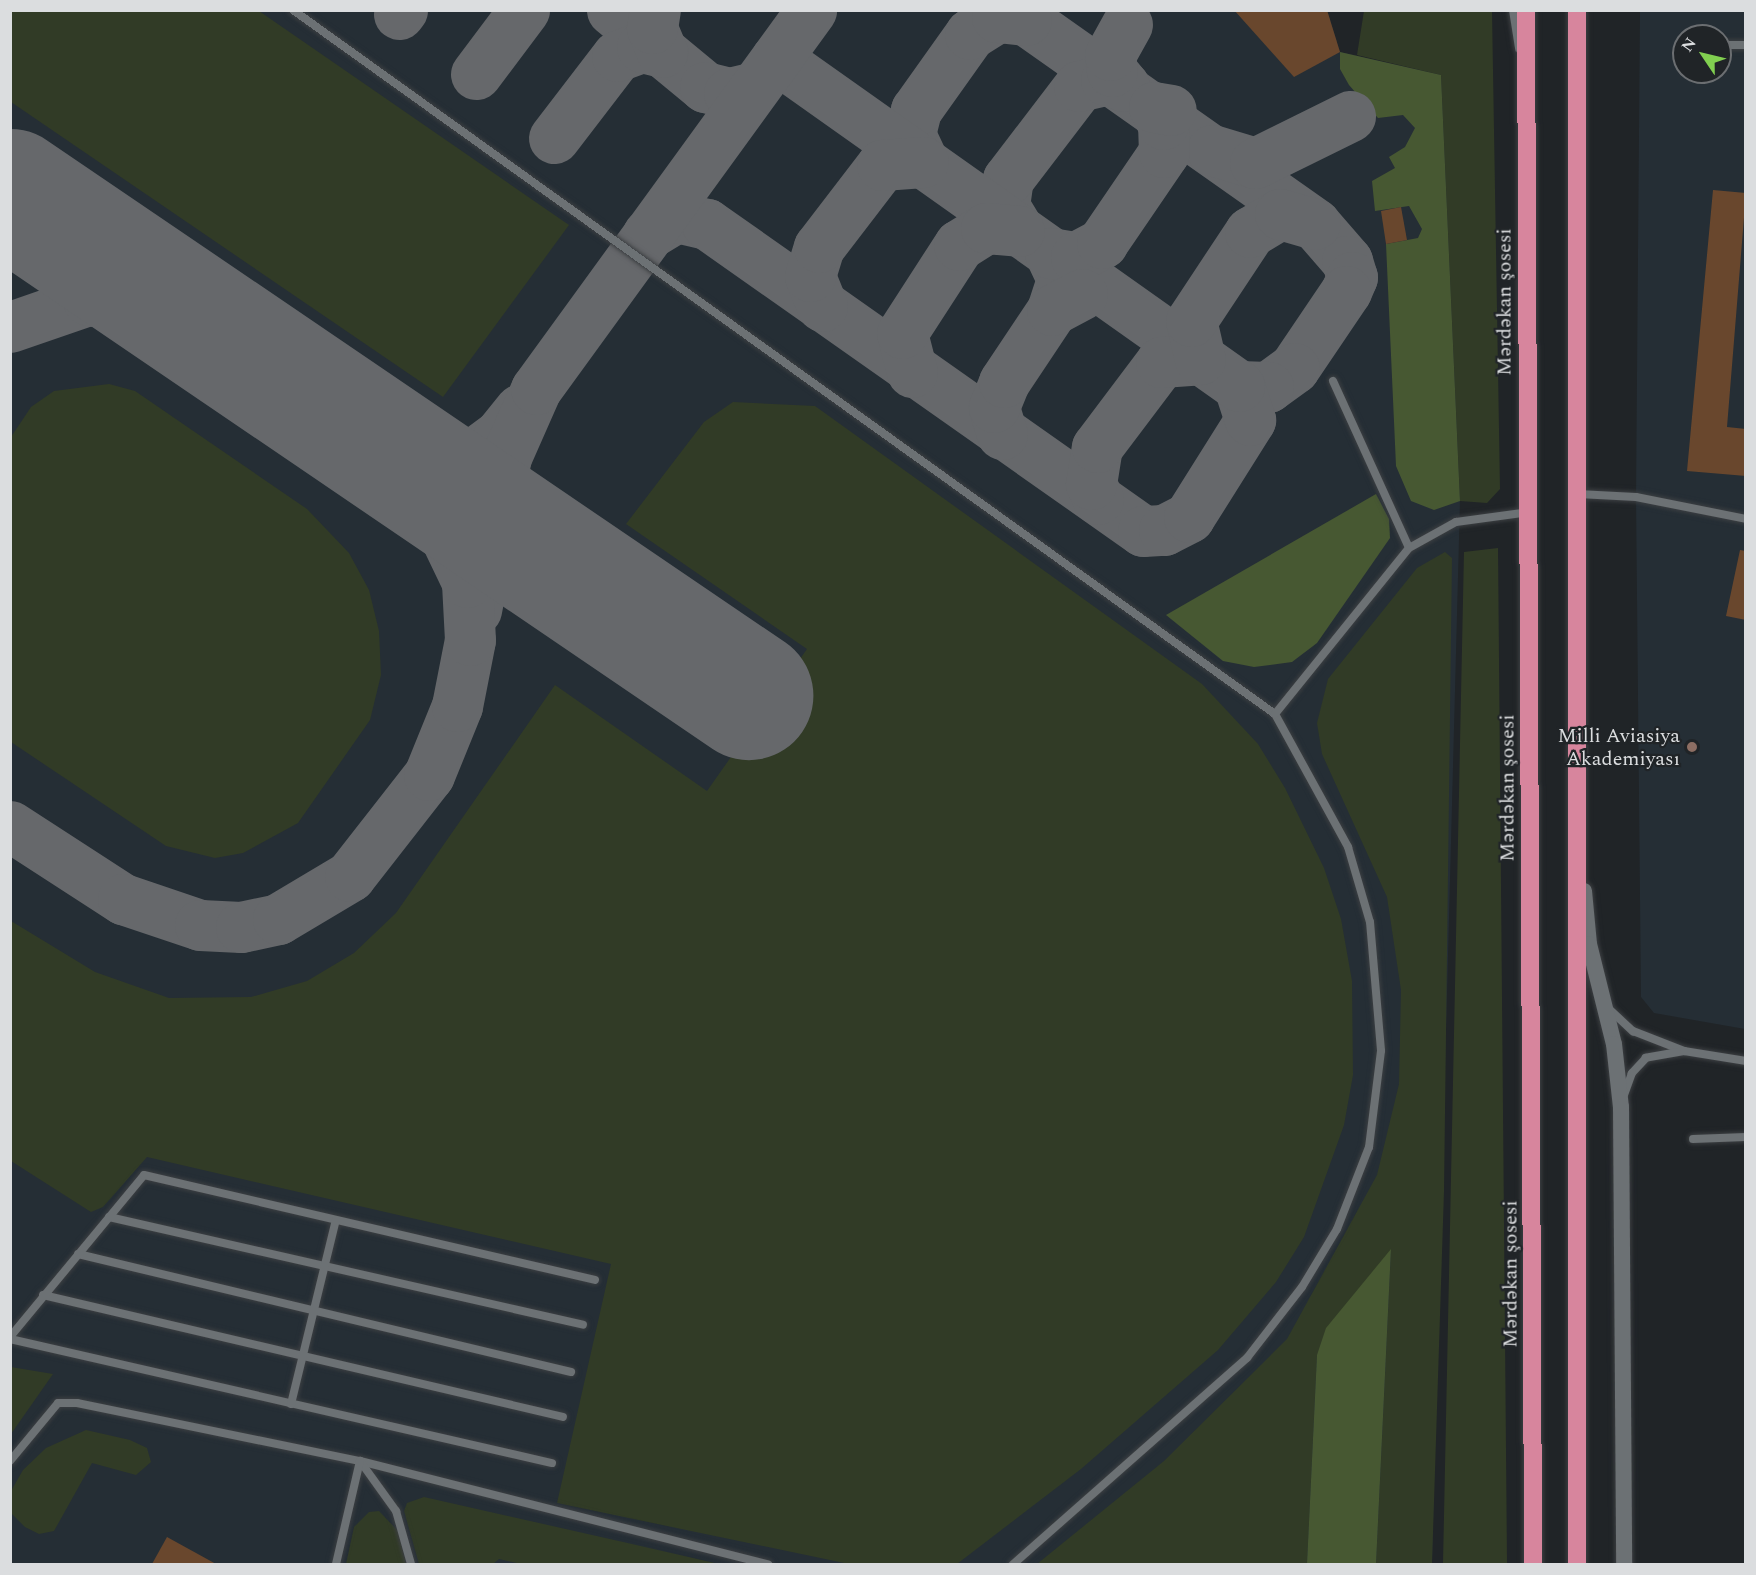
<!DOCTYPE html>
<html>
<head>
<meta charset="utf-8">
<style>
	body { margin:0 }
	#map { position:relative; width:1756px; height:1575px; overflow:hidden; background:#202427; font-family:Spectral,serif }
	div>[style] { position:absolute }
	.built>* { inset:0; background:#252e35 }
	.green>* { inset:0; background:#313b26 }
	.forest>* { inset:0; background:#475832 }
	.taxiway>* { height:51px; margin:-25.5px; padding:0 25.5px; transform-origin:25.5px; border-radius:25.5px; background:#66686b }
	.runway>* { height:129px; margin:-64.5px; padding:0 64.5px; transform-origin:64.5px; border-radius:64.5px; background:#66686b }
	.building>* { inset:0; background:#69472d }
	.roads { filter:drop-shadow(0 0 2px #3c3f42) drop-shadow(0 0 2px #3c3f42) }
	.service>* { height:8px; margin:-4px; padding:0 4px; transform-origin:4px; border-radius:4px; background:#6c7174 }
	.tertiary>* { height:16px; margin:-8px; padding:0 8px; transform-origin:8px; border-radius:8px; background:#6c7174 }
	.motorway>* { height:18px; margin:-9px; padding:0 9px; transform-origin:9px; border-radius:9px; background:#d7859d }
	.dots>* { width:16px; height:16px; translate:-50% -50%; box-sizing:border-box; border:3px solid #202427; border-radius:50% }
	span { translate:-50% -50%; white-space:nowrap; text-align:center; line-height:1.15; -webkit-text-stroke:4.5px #202427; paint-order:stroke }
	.street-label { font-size:20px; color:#dbdddf }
	.poi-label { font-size:20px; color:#dbdddf }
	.right { translate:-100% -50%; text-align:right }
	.frame { position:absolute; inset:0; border:12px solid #dbdddf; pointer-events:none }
	.north { position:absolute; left:1672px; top:24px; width:60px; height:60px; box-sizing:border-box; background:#202427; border:2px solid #6b6e71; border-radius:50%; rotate:305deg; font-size:16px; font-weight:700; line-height:24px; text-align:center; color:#dbdddf }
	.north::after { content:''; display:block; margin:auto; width:21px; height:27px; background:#81d050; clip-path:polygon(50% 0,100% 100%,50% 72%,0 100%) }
</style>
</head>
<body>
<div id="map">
	<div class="built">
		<i style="clip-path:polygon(1327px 10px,1340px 52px,1441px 75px,1460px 501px,1432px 1564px,11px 1564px,11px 11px)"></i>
		<i style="clip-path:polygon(evenodd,1640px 11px,1745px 11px,1745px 1029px,1654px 1013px,1641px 997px,1636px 497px,1640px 11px,1684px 36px,1720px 36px,1720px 72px,1684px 72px,1684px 36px)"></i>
	</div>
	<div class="green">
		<i style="clip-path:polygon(10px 11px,259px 11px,569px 225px,443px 397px,11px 102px)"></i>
		<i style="clip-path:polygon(1364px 11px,1492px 11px,1500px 489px,1487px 503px,1460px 501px,1441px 75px,1357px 55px)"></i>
		<i style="clip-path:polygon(109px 384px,135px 391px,307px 509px,349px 553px,369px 590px,379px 631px,381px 675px,370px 720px,298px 823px,243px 853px,215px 858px,166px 846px,11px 742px,11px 437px,31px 407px,54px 391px)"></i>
		<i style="clip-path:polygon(733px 402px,815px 406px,1202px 684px,1258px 744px,1285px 788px,1324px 868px,1341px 919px,1352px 981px,1353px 1075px,1344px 1125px,1304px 1237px,1276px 1282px,1218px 1350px,1081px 1469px,957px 1564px,849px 1564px,557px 1503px,611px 1264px,147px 1157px,103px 1207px,91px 1212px,11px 1161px,11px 921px,95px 972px,169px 998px,251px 997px,307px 981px,354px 953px,396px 913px,555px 685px,707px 791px,807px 649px,626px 524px,704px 422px)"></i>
		<i style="clip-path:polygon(1498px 548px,1507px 1564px,1443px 1564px,1464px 552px)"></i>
		<i style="clip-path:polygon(1445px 552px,1452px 558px,1444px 1191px,1432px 1564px,1376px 1564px,1391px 1250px,1317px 1355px,1307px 1564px,1037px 1564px,1164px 1461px,1287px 1339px,1377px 1175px,1399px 1084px,1401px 990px,1387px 897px,1322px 754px,1317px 723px,1328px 679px,1417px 568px)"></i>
		<i style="clip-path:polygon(11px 1367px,53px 1374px,11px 1434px,10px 1367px)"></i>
		<i style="clip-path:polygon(86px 1430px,130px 1440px,147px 1448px,151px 1462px,136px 1475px,92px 1463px,54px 1531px,39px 1534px,25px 1527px,10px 1512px,11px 1491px,23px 1470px,46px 1448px)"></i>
		<i style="clip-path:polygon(424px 1497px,632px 1544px,719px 1564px,521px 1564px,499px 1559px,493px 1564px,419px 1564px,404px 1511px,407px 1503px)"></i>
		<i style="clip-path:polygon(379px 1511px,398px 1531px,406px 1564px,346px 1564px,354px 1527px,369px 1512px)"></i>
	</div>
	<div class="forest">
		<i style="clip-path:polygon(1340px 52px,1441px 75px,1460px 501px,1434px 510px,1411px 501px,1396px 466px,1386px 244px,1418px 238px,1422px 229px,1409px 206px,1375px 211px,1372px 181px,1395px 168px,1389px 157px,1405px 147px,1415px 128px,1403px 115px,1378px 118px,1349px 85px,1340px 69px)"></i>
		<i style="clip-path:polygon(1376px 494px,1389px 519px,1390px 538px,1317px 643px,1292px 662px,1254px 667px,1223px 661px,1166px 615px)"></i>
		<i style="clip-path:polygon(1391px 1249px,1376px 1564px,1307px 1564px,1317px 1355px,1326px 1328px)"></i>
	</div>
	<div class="taxiway">
		<i style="left:612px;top:10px;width:121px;rotate:39.6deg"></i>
		<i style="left:705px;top:87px;width:25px;rotate:14deg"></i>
		<i style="left:729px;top:93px;width:26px;rotate:-13deg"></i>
		<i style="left:1012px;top:10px;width:371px;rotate:35.2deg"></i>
		<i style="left:1315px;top:224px;width:49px;rotate:49.1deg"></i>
		<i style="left:1347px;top:261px;width:17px;rotate:73deg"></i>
		<i style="left:1352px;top:277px;width:15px;rotate:113deg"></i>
		<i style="left:1346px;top:291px;width:93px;rotate:124deg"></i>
		<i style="left:1294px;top:368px;width:32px;rotate:144deg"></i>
		<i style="left:1268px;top:387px;width:29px;rotate:-178deg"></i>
		<i style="left:399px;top:14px;width:5px;rotate:-53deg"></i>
		<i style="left:476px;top:74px;width:80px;rotate:-53.1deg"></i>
		<i style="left:554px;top:138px;width:103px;rotate:-52.5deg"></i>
		<i style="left:617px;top:56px;width:27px;rotate:-20deg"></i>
		<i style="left:642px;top:47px;width:21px;rotate:14deg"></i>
		<i style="left:662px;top:52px;width:26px;rotate:-113deg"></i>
		<i style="left:652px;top:28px;width:18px;rotate:-81deg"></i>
		<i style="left:1212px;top:150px;width:45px;rotate:16.8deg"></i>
		<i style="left:1255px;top:163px;width:106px;rotate:-26.3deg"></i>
		<i style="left:923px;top:162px;width:31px;rotate:-115deg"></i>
		<i style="left:910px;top:134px;width:25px;rotate:-76deg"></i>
		<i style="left:916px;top:110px;width:93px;rotate:-54.6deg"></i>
		<i style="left:970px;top:34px;width:32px;rotate:-32deg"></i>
		<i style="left:997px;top:17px;width:29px;rotate:6deg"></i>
		<i style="left:1019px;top:231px;width:29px;rotate:-121deg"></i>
		<i style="left:1004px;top:206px;width:27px;rotate:-82deg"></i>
		<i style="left:1008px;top:179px;width:117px;rotate:-52.6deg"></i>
		<i style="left:1079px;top:86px;width:28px;rotate:-13deg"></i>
		<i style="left:1106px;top:80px;width:19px;rotate:18deg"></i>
		<i style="left:1124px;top:86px;width:19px;rotate:-129deg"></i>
		<i style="left:1112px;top:71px;width:16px;rotate:-97deg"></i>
		<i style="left:1110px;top:55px;width:35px;rotate:-61deg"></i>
		<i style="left:648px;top:234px;width:33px;rotate:-31deg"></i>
		<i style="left:676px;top:217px;width:32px;rotate:13deg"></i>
		<i style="left:707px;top:224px;width:533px;rotate:35.15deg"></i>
		<i style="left:1143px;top:531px;width:21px;rotate:-3deg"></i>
		<i style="left:1164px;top:530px;width:28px;rotate:-27deg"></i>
		<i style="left:1189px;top:517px;width:115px;rotate:-57.8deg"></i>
		<i style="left:1250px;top:420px;width:36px;rotate:-108deg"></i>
		<i style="left:1239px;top:386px;width:567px;rotate:-144.69deg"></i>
		<i style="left:822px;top:306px;width:32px;rotate:-112deg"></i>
		<i style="left:810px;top:276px;width:30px;rotate:-73deg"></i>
		<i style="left:819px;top:247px;width:103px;rotate:-52.5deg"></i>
		<i style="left:882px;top:165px;width:41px;rotate:-4.2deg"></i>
		<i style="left:1052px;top:310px;width:33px;rotate:-72deg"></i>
		<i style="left:1062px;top:279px;width:29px;rotate:-115deg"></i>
		<i style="left:1050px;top:253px;width:26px;rotate:9deg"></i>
		<i style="left:1076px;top:257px;width:30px;rotate:-28deg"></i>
		<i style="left:1102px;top:243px;width:110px;rotate:-55.7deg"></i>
		<i style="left:1164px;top:152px;width:28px;rotate:-92deg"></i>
		<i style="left:1163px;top:124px;width:19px;rotate:-118deg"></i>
		<i style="left:1154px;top:107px;width:17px;rotate:10deg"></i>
		<i style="left:10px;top:327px;width:83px;rotate:-19.1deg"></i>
		<i style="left:88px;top:300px;width:105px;rotate:8.7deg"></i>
		<i style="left:912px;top:372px;width:40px;rotate:-104.4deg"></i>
		<i style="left:902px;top:333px;width:105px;rotate:-57.1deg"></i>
		<i style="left:959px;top:245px;width:32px;rotate:-32deg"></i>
		<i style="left:986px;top:228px;width:33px;rotate:5deg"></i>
		<i style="left:1002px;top:434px;width:28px;rotate:-107deg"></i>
		<i style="left:994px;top:407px;width:27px;rotate:-68deg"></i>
		<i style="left:1004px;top:382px;width:87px;rotate:-56.3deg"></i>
		<i style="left:1052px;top:310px;width:34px;rotate:-28deg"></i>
		<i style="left:411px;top:465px;width:50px;rotate:-2.3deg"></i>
		<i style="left:461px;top:463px;width:47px;rotate:-36.4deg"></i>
		<i style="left:499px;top:435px;width:33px;rotate:-51deg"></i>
		<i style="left:1098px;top:499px;width:17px;rotate:-115deg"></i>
		<i style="left:1091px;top:484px;width:37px;rotate:-81deg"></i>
		<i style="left:1097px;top:447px;width:106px;rotate:-53deg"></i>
		<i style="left:1161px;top:362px;width:39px;rotate:-4deg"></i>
		<i style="left:1200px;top:359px;width:39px;rotate:-103deg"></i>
		<i style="left:1191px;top:321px;width:107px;rotate:-56.5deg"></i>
		<i style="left:1250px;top:232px;width:35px;rotate:-31deg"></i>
		<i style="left:1280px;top:214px;width:36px;rotate:16deg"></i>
		<i style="left:476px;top:610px;width:156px;rotate:-78.9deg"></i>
		<i style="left:506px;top:457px;width:74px;rotate:-66.2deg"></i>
		<i style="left:536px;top:389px;width:468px;rotate:-54deg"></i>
		<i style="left:10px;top:826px;width:135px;rotate:32.9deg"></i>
		<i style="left:123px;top:899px;width:81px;rotate:18.7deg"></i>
		<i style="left:200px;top:925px;width:41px;rotate:2.8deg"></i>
		<i style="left:241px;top:927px;width:38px;rotate:-12deg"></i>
		<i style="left:278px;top:919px;width:84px;rotate:-30.8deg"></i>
		<i style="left:350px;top:876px;width:128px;rotate:-52deg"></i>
		<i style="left:429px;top:775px;width:74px;rotate:-67.9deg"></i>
		<i style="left:457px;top:706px;width:67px;rotate:-78.9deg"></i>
		<i style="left:470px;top:640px;width:58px;rotate:-93deg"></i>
		<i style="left:467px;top:582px;width:130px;rotate:-115.6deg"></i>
	</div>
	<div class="runway">
		<i style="left:10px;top:193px;width:893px;rotate:34.22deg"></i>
	</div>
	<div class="building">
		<i style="clip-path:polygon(1234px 10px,1327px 10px,1340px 52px,1294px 77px)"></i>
		<i style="clip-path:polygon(1713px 190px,1746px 193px,1727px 427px,1746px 429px,1746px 476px,1687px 471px)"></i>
		<i style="clip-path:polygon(1401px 207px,1407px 240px,1386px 244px,1381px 211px)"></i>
		<i style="clip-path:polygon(1740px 550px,1746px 551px,1746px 620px,1726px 616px)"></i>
		<i style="clip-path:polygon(167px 1537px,216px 1564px,152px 1564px)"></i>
	</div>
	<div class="roads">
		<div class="service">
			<i style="left:293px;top:10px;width:1208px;rotate:35.64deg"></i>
			<i style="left:1275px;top:714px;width:152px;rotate:61.2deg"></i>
			<i style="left:1348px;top:847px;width:78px;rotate:73.7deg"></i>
			<i style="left:1370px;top:922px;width:129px;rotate:85.1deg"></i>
			<i style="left:1381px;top:1051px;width:97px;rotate:97.1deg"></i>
			<i style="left:1369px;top:1147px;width:88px;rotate:111.3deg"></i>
			<i style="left:1337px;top:1229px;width:68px;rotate:121.1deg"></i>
			<i style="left:1302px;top:1287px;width:90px;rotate:127.8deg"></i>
			<i style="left:1247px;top:1358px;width:312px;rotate:138.6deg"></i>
			<i style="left:1513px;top:10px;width:39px;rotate:81deg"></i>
			<i style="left:1720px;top:45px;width:26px"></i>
			<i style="left:1333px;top:381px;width:183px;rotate:65.5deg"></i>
			<i style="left:1578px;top:494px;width:58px;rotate:3deg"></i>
			<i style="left:1636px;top:497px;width:112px;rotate:11.3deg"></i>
			<i style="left:1275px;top:714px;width:213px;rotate:-51.1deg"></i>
			<i style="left:1409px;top:548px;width:54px;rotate:-29deg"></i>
			<i style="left:1456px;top:522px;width:74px;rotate:-7.8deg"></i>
			<i style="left:1609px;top:1009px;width:33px;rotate:43deg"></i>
			<i style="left:1633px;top:1031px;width:55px;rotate:21.4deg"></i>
			<i style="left:1684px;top:1051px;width:39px;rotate:170deg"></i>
			<i style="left:1646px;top:1058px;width:21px;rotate:133deg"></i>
			<i style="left:1632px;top:1073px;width:23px;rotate:110deg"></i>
			<i style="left:1684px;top:1051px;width:63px;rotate:9.2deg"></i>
			<i style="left:1693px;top:1139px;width:53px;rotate:-2.2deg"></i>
			<i style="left:109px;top:1217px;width:486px;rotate:12.8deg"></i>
			<i style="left:78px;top:1254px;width:507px;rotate:13.46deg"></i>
			<i style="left:43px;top:1295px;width:534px;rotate:13.2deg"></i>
			<i style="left:10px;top:1337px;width:210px;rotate:-50.4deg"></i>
			<i style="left:144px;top:1175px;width:463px;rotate:13.1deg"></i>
			<i style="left:10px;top:1339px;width:556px;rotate:12.89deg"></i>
			<i style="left:291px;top:1404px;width:189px;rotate:-76.3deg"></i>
			<i style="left:10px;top:1461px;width:75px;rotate:-50.4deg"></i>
			<i style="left:58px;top:1403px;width:19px"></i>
			<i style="left:77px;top:1403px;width:289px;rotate:11.6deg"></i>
			<i style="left:360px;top:1461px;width:421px;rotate:14.2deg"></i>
			<i style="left:360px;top:1461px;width:62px;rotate:54.2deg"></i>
			<i style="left:396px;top:1511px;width:55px;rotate:74.2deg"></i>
			<i style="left:336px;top:1564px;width:106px;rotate:-76.9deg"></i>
		</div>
		<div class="tertiary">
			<i style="left:1584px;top:891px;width:53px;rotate:84.6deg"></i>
			<i style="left:1589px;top:944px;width:103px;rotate:76deg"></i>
			<i style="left:1614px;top:1044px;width:63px;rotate:83.7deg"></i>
			<i style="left:1621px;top:1107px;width:457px;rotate:89.6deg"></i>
		</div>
		<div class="motorway">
			<i style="left:1526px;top:10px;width:1554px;rotate:89.74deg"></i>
			<i style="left:1577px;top:10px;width:1554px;rotate:90deg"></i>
		</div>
	</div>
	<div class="dots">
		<i style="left:1692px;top:747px;background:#8d6e63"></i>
	</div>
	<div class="street-label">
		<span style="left:1505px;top:302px;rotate:-90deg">Mərdəkan şosesi</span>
		<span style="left:1508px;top:788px;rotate:-90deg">Mərdəkan şosesi</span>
		<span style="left:1511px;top:1274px;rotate:-90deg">Mərdəkan şosesi</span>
	</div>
	<div class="poi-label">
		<span class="right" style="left:1680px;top:748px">Milli Aviasiya<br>Akademiyası</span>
	</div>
	<div class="frame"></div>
	<div class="north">N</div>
</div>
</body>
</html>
